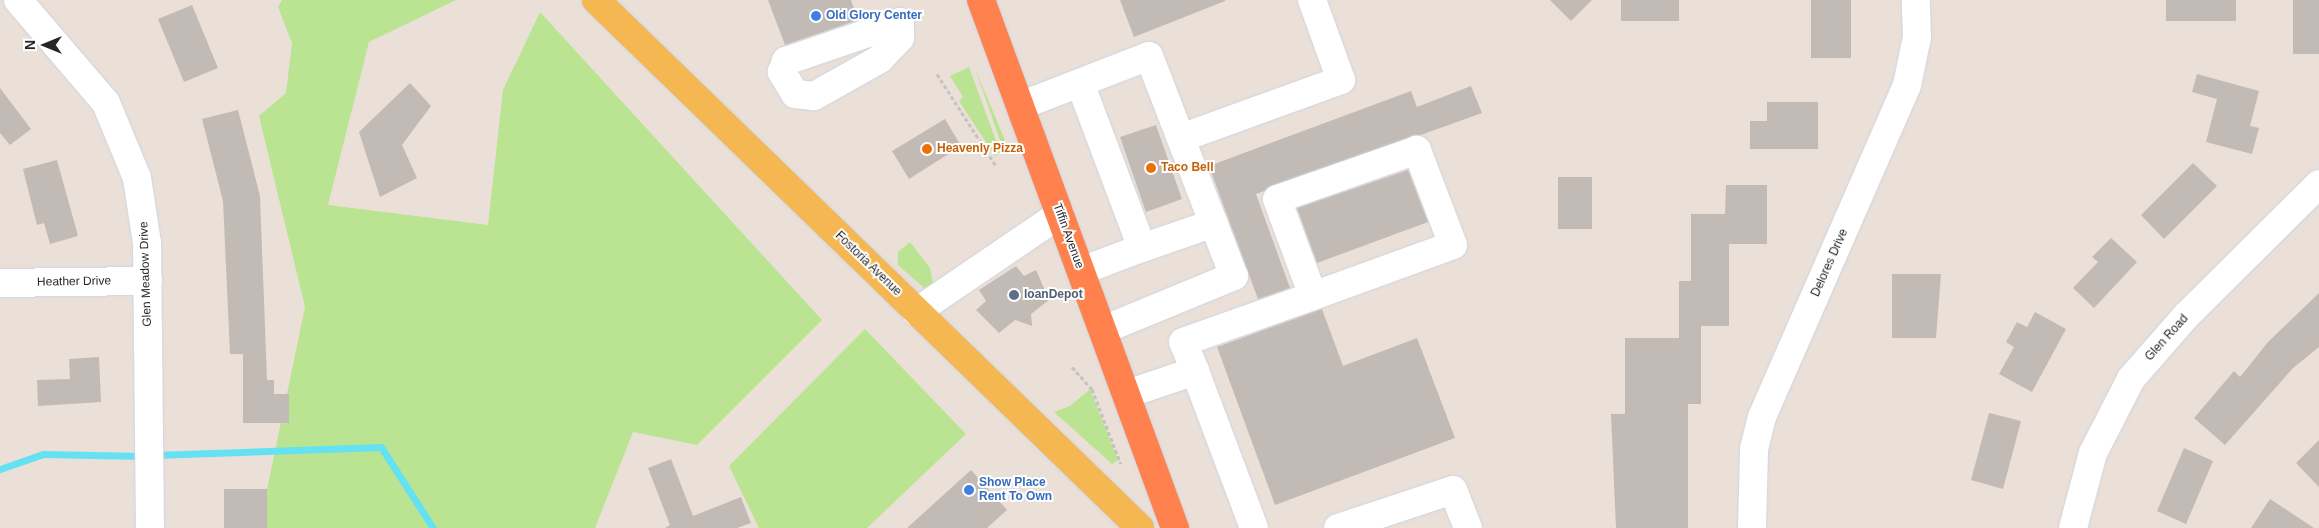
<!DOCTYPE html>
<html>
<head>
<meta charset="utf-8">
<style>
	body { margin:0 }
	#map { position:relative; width:2319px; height:528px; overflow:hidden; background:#ebe0d8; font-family:Arial,sans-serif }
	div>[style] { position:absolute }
	.green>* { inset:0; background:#bae491 }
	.stream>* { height:7px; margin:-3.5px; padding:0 3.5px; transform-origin:3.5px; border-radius:3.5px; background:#65e2f2 }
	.building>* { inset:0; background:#c2bab5 }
	.path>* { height:3px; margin-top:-1.5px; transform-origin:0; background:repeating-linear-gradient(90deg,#c3c3c3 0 4px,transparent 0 6.5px) }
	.roads { filter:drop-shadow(0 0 1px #cdd4e1) drop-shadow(0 0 1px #cdd4e1) }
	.minor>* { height:28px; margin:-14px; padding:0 14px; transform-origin:14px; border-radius:14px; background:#fff }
	.major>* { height:28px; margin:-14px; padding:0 14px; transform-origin:14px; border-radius:14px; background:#f5b752 }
	.highway>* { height:28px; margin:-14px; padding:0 14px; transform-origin:14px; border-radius:14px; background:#ff814e }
	.dots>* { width:14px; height:14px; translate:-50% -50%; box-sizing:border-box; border:2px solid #fff; border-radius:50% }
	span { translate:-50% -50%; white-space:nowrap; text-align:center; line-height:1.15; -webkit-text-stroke:4px #fff; paint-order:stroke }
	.shop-label { font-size:12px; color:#366cbe; font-weight:700 }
	.left { translate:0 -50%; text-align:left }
	.food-label { font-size:12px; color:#c56008; font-weight:700 }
	.street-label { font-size:12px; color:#272727 }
	.service-label { font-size:12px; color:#4e5e75; font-weight:700 }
	.north { position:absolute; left:20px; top:20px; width:50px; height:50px; -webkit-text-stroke:4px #fff; paint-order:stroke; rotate:270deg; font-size:14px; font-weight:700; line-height:20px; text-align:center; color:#272727 }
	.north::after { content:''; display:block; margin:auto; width:18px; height:22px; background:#272727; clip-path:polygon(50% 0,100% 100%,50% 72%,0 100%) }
</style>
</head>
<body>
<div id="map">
	<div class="green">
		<i style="clip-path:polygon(282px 0,456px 0,369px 42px,328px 205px,488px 225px,503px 90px,540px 12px,822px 320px,697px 445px,633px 432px,595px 528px,259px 528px,305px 307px,259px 116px,286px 93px,292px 43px,278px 7px)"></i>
		<i style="clip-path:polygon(969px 67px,1000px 152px,995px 156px,959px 101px,963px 97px,950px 76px)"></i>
		<i style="clip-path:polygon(975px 68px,1006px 143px,1003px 149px)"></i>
		<i style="clip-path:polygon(910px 242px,930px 268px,933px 283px,924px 288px,898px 265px,898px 252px)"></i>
		<i style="clip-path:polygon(865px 329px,966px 434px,867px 528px,759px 528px,729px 466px)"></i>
		<i style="clip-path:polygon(1090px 389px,1118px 460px,1112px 464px,1054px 412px,1070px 406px)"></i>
	</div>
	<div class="stream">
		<i style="left:155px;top:455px;width:226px;rotate:-2deg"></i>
		<i style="left:381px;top:447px;width:96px;rotate:57.3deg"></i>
		<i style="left:0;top:469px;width:46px;rotate:-19.2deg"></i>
		<i style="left:43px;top:454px;width:101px;rotate:1.1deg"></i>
	</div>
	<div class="building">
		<i style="clip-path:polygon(768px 0,851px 0,858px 20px,785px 45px)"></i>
		<i style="clip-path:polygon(1120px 0,1225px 0,1225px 1px,1134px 37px)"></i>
		<i style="clip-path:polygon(1550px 0,1592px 0,1571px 21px)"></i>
		<i style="clip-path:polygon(1621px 0,1679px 0,1679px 21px,1621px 21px)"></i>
		<i style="clip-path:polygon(1811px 0,1851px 0,1851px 58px,1811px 58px)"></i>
		<i style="clip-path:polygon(2166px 0,2236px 0,2236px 21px,2166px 21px)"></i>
		<i style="clip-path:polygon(2293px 0,2319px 0,2319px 54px,2293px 54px)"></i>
		<i style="clip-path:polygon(192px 5px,218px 68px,184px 82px,158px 19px)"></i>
		<i style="clip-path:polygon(2197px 74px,2259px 91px,2250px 126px,2259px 128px,2252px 154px,2206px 142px,2217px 99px,2192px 92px)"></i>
		<i style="clip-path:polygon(410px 83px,431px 106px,402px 145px,417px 178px,380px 197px,359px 132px)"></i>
		<i style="clip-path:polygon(1471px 86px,1482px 113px,1256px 194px,1290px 288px,1258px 299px,1209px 166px,1411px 91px,1417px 107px)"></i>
		<i style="clip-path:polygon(0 88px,31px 129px,10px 145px,0 133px)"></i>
		<i style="clip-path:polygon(1767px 102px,1818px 102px,1818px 149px,1750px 149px,1750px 121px,1767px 121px)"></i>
		<i style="clip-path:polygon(238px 110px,260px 196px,267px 380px,274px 380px,274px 394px,289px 394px,289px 423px,243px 423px,243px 354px,230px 354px,223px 201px,202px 119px)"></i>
		<i style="clip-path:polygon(945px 119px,961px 146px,909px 179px,892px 151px)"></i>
		<i style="clip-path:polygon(1156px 125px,1182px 199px,1146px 212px,1120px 137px)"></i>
		<i style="clip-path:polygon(57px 160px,78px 236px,50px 244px,44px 223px,37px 225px,23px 169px)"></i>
		<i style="clip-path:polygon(2193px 163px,2217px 186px,2164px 239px,2141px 215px)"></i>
		<i style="clip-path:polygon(1408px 170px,1428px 222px,1317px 263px,1297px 208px)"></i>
		<i style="clip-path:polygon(1558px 177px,1592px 177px,1592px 229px,1558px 229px)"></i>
		<i style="clip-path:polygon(1726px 185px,1767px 185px,1767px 244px,1729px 244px,1729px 326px,1701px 326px,1701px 404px,1688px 404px,1688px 528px,1616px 528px,1611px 414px,1625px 414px,1625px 338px,1679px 338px,1679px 281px,1691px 281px,1691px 214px,1725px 214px)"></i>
		<i style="clip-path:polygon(2111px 238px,2137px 262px,2094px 308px,2073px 288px,2098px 262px,2092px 257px)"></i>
		<i style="clip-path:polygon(1016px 266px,1024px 276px,1036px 270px,1049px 300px,1031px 314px,1032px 326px,1015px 320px,999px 333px,976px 310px,986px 301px,979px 290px)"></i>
		<i style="clip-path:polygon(1892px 274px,1941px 274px,1936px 338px,1892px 338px)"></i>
		<i style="clip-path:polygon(2319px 293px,2319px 347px,2293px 368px,2225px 445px,2194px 418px,2234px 371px,2240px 377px,2268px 342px)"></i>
		<i style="clip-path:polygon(1322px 309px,1343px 366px,1417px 338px,1455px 438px,1275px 505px,1217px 347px)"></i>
		<i style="clip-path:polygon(2035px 312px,2066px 329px,2032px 392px,1999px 374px,2014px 347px,2006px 342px,2017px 322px,2027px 327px)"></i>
		<i style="clip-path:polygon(99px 357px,101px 402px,38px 406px,37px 380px,70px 379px,69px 359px)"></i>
		<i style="clip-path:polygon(1989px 413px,2021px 421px,2003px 489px,1971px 480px)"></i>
		<i style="clip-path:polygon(2319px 440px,2319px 487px,2296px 463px)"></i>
		<i style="clip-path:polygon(2184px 448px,2213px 461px,2186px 524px,2157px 511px)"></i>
		<i style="clip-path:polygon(671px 459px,693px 516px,741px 497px,751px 523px,737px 528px,665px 528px,670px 525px,648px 468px)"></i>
		<i style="clip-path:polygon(971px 470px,1007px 510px,987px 528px,907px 528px)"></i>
		<i style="clip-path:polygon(224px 489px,267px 489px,267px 528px,224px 528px)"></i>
		<i style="clip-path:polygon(2270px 499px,2314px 528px,2251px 528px)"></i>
	</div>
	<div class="path">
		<i style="left:937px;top:74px;width:109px;rotate:57.3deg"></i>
		<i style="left:1072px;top:367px;width:30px;rotate:48deg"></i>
		<i style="left:1092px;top:389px;width:80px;rotate:68.9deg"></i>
	</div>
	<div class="roads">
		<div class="minor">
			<i style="left:18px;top:0;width:135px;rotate:49.5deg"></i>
			<i style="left:106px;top:103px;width:81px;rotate:67.5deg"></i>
			<i style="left:137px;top:178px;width:66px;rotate:81.3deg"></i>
			<i style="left:147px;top:243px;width:285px;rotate:89.4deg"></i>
			<i style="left:900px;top:22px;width:16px;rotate:90deg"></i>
			<i style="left:900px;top:38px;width:29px;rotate:134deg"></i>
			<i style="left:880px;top:59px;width:76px;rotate:150.7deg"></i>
			<i style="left:814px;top:96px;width:19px;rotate:-174deg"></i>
			<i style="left:795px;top:94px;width:26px;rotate:-121deg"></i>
			<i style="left:782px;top:72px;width:12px;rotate:-70deg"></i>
			<i style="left:786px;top:61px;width:120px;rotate:-18.9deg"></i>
			<i style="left:1080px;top:83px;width:176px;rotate:69.4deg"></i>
			<i style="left:1142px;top:248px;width:76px;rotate:-19.1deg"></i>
			<i style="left:1020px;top:106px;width:138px;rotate:-21.2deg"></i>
			<i style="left:1149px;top:56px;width:236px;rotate:68.9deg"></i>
			<i style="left:1234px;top:276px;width:142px;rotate:157.6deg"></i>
			<i style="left:1181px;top:138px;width:170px;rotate:-19.9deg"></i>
			<i style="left:1341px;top:80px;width:85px;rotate:-109.9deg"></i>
			<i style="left:1081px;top:271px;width:65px;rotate:-20.7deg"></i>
			<i style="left:0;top:283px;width:148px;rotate:-0.8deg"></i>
			<i style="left:916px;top:312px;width:174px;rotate:-34.2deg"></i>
			<i style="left:1195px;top:371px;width:31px;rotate:-112deg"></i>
			<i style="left:1183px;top:342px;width:138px;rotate:-19.5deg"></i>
			<i style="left:1313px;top:296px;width:149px;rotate:-20deg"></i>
			<i style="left:1453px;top:245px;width:102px;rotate:-110.8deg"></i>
			<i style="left:1417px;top:150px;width:148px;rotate:160.7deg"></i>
			<i style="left:1277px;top:199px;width:103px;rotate:69.6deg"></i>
			<i style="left:1127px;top:394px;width:72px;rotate:-18.7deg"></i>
			<i style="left:1195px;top:371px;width:168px;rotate:69.4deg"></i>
			<i style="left:1338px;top:528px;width:121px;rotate:-18.3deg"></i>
			<i style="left:1453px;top:490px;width:41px;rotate:68.5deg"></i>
			<i style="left:1752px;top:528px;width:79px;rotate:-88.5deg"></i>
			<i style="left:1754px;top:449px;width:33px;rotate:-76deg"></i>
			<i style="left:1762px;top:417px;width:362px;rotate:-66.4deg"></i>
			<i style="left:1907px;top:85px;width:49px;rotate:-78.2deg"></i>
			<i style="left:1917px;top:37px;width:37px;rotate:-92deg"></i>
			<i style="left:2073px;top:528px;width:78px;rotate:-75.1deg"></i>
			<i style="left:2093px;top:453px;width:83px;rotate:-62.8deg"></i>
			<i style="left:2131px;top:379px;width:84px;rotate:-48.9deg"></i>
			<i style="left:2186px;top:316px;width:187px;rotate:-44.8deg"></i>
		</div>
		<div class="major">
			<i style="left:596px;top:0;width:758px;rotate:44.14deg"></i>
		</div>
		<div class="highway">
			<i style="left:981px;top:0;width:563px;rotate:69.83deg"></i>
		</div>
	</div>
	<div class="dots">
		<i style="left:816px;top:16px;background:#3f7fe0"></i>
		<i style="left:927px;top:149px;background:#e8710a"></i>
		<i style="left:1151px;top:168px;background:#e8710a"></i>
		<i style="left:1014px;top:295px;background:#5c6f8a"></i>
		<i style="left:969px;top:490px;background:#3f7fe0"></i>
	</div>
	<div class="shop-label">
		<span class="left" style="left:826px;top:16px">Old Glory Center</span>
		<span class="left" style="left:979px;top:490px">Show Place<br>Rent To Own</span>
	</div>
	<div class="food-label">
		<span class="left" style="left:937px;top:149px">Heavenly Pizza</span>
		<span class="left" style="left:1161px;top:168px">Taco Bell</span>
	</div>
	<div class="street-label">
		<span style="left:1068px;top:236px;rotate:70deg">Tiffin Avenue</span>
		<span style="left:1830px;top:263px;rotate:-66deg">Delores Drive</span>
		<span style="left:868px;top:264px;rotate:44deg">Fostoria Avenue</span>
		<span style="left:146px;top:274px;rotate:-92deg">Glen Meadow Drive</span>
		<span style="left:74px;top:282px;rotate:-1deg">Heather Drive</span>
		<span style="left:2167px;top:338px;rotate:-48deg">Glen Road</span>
	</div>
	<div class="service-label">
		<span class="left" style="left:1024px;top:295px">loanDepot</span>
	</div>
	<div class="north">N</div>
</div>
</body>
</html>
